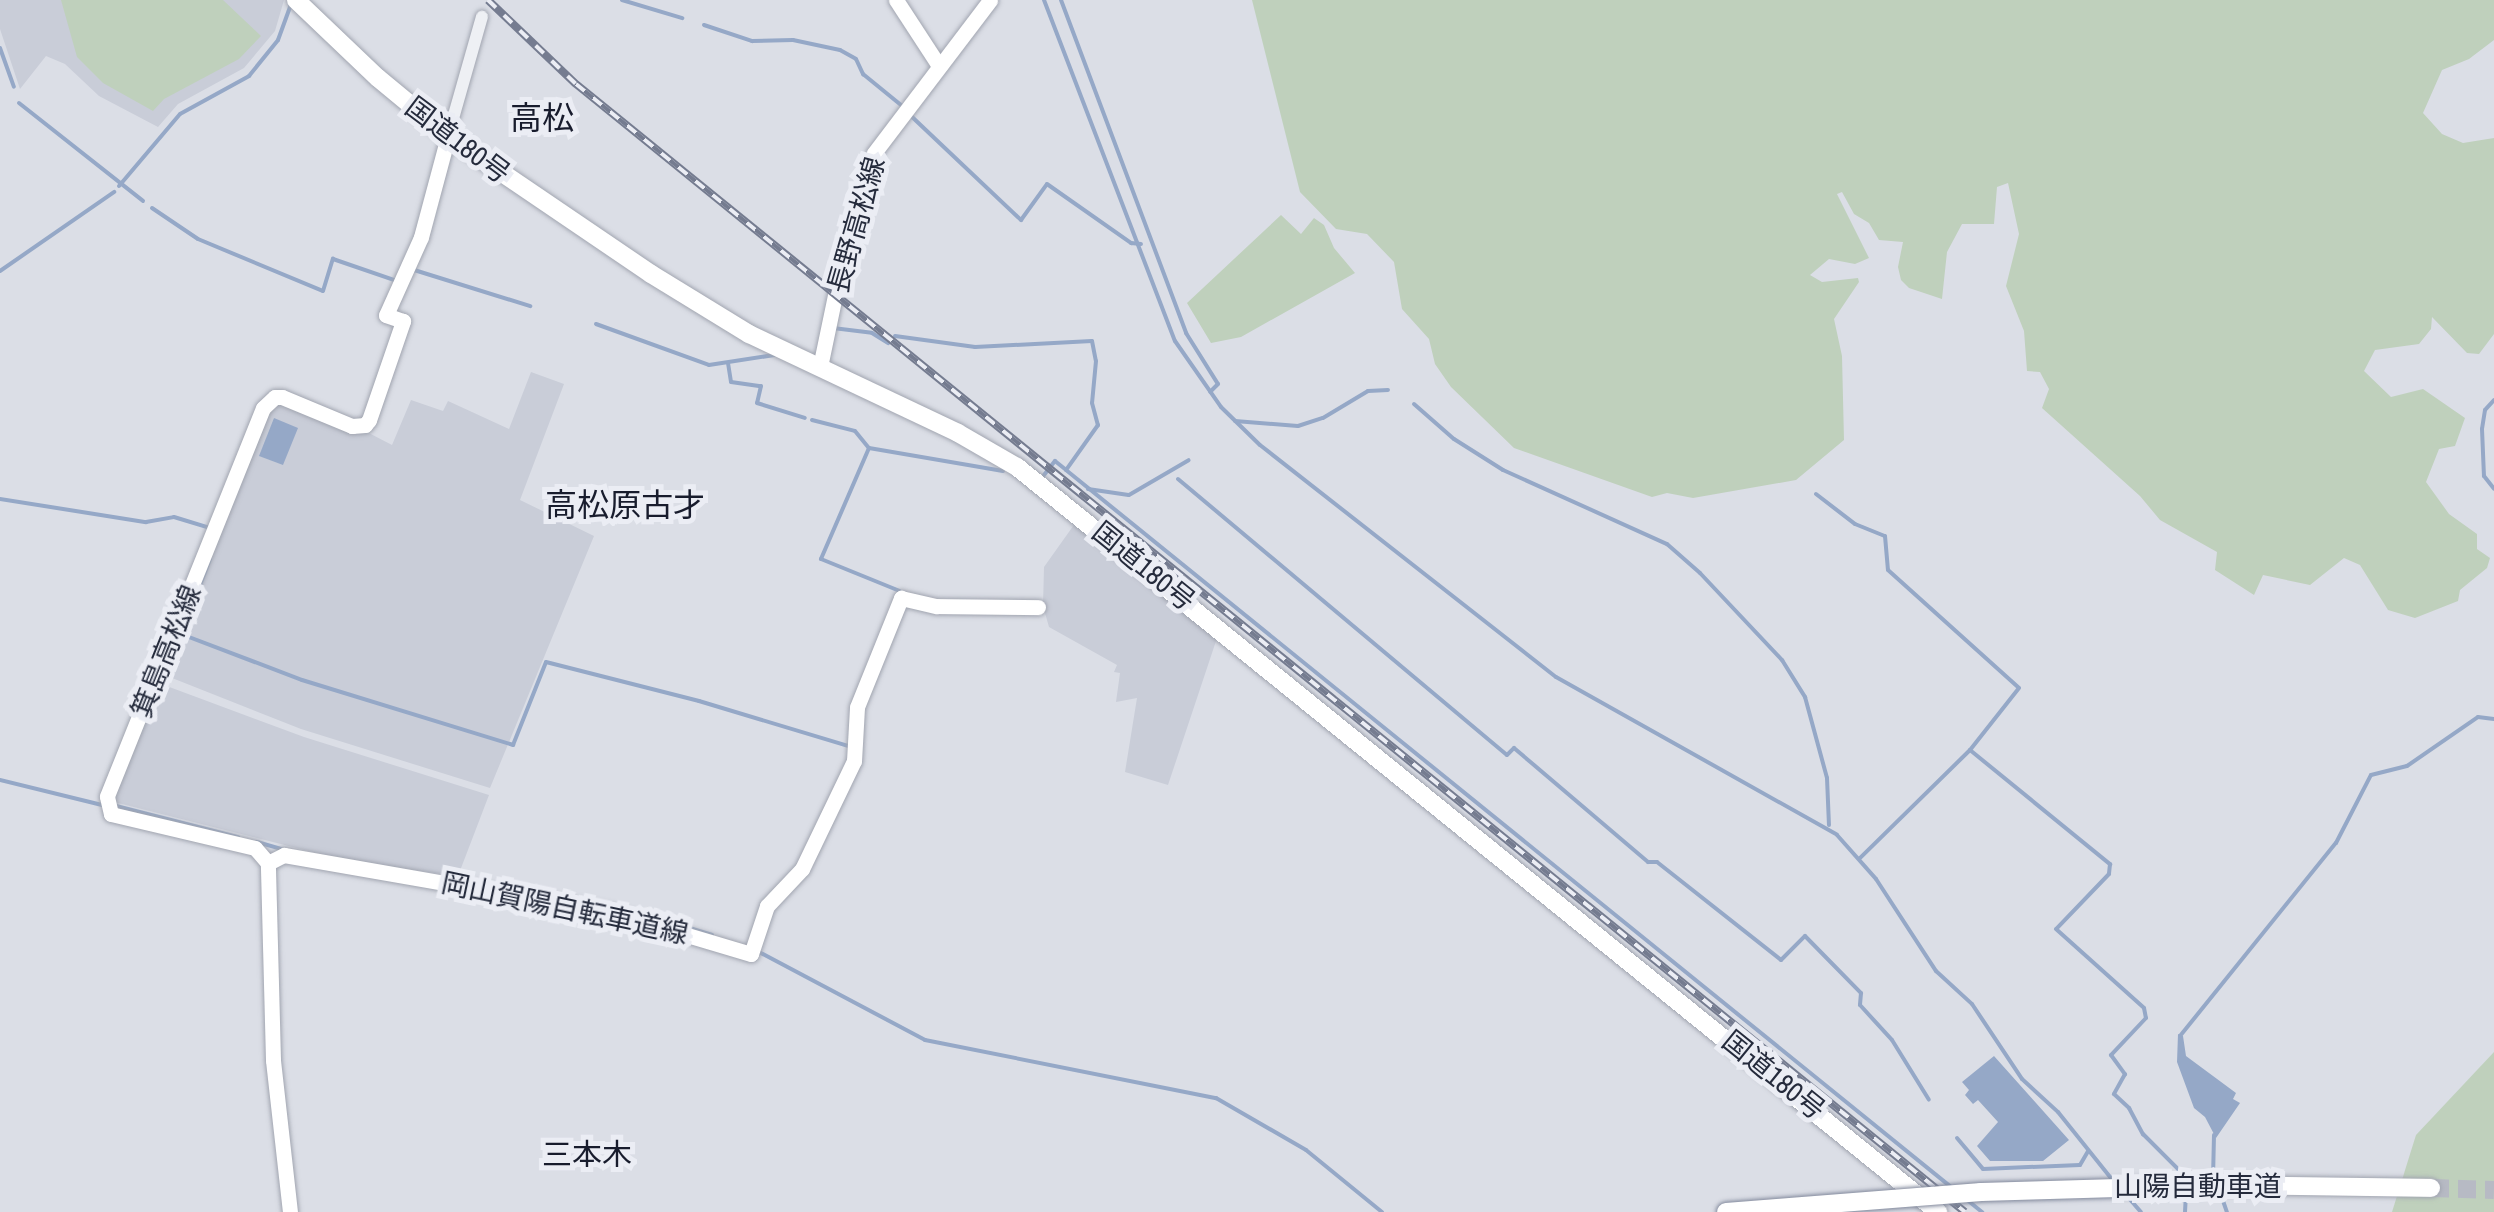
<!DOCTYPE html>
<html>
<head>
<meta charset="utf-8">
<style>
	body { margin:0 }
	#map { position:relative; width:2494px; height:1212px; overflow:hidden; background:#dbdee6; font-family:"Archivo Narrow","Noto Sans JP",sans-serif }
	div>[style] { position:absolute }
	.built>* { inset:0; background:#c9cdd8 }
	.green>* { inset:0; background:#bfd0bc }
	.water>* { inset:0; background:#95a8c7 }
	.stream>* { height:4px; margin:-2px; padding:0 2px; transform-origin:2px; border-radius:2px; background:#95a8c7 }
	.highway-tunnel>* { height:18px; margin-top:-9px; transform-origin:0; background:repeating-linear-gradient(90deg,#b7bac4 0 18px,transparent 0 27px) }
	.roads { filter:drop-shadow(0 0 2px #a1a5b0) drop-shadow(0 0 2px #a1a5b0) }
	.minor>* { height:12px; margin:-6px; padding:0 6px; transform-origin:6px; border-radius:6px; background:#eef0f4 }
	.major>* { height:15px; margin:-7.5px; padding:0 7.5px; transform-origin:7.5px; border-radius:7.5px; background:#fff }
	.highway>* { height:18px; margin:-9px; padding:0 9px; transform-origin:9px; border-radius:9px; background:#fff }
	.rail>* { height:8px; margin-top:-4px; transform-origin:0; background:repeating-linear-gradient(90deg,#ebedf4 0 11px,#757c90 0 22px); box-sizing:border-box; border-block:2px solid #757c90 }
	.bridges { filter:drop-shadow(0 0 2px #838a9d) drop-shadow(0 0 2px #838a9d) }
	.highway-bridge>* { height:18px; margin:-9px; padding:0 9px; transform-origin:9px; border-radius:9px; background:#fff }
	span { translate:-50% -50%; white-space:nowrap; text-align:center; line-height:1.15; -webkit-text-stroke:10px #ebedf4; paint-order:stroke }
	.street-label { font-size:28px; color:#252b3c }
	.neighbourhood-label { font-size:30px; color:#181c2d }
	.quarter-label { font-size:32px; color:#181c2d }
</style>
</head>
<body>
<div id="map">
	<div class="built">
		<i style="clip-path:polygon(0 0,284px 0,275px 31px,244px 68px,178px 104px,158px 127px,99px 96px,65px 64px,46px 56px,20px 89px,0 29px)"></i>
		<i style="clip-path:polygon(531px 372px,564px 384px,520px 500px,594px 536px,490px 788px,301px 729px,167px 676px,163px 667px,273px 401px,365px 431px,392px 445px,411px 400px,443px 411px,448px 401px,509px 429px)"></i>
		<i style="clip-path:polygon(1076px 522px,1217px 638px,1168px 785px,1125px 772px,1137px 698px,1116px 702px,1120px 673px,1114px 672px,1117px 665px,1049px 627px,1043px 606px,1044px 567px)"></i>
		<i style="clip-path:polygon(164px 685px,304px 737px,489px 795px,458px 876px,352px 862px,110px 801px,155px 691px)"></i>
	</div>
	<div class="green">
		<i style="clip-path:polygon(61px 0,223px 0,261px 36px,239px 59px,164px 99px,153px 111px,103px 83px,77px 57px)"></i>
		<i style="clip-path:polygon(1252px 0,2494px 0,2494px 40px,2469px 59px,2442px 70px,2423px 113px,2442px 134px,2463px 143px,2494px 138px,2494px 334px,2479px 354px,2467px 353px,2432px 317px,2431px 329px,2419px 344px,2375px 350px,2364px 371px,2391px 397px,2423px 389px,2465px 418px,2455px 446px,2439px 449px,2426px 482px,2449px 514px,2477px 534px,2477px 549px,2490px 558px,2487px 568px,2460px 590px,2458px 601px,2415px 618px,2388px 610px,2360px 565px,2344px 558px,2310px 585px,2263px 575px,2254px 595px,2215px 570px,2217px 552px,2160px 520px,2140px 496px,2042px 408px,2049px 389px,2040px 372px,2027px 371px,2024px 331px,2006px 286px,2019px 234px,2008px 183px,1997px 187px,1994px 224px,1962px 224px,1947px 252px,1942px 299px,1909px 288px,1901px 280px,1898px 267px,1903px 242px,1879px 240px,1869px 223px,1854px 214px,1842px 192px,1837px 194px,1869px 258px,1855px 264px,1829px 259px,1810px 275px,1822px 282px,1858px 278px,1859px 282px,1834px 319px,1842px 356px,1844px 440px,1796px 480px,1693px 498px,1667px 493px,1652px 497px,1514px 448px,1451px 387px,1435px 364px,1429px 339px,1402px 309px,1394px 262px,1367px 234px,1336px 229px,1300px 192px)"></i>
		<i style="clip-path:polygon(1281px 215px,1301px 234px,1314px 218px,1324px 225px,1334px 248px,1355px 273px,1241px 337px,1211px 343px,1187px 303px)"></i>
		<i style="clip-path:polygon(2494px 1052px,2494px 1212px,2392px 1212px,2416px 1135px)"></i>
	</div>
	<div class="water">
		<i style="clip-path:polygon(274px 418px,298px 428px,283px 465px,259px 456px)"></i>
		<i style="clip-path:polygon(2178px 1034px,2183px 1036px,2186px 1056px,2236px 1093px,2233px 1099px,2240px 1103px,2216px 1138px,2205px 1117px,2194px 1108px,2177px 1062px)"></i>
		<i style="clip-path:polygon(1994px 1056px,2069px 1140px,2043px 1161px,1990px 1161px,1977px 1146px,1998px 1122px,1978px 1100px,1973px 1104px,1965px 1095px,1969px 1090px,1962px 1082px)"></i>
	</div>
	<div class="stream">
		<i style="left:622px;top:0;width:63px;rotate:16.7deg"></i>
		<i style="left:1044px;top:0;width:365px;rotate:69deg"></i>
		<i style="left:1175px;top:341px;width:80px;rotate:55.1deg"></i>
		<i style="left:1221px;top:407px;width:54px;rotate:44.3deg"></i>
		<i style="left:1260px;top:445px;width:376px;rotate:38.1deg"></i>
		<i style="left:1556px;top:677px;width:322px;rotate:29.3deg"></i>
		<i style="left:1837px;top:835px;width:59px;rotate:48.4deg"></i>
		<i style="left:1876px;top:879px;width:110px;rotate:56.9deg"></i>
		<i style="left:1936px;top:971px;width:49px;rotate:42.5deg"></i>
		<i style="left:1972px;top:1004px;width:90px;rotate:56.3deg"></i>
		<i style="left:2022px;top:1079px;width:49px;rotate:42.5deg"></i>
		<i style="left:2058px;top:1112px;width:90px;rotate:51.3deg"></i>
		<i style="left:1061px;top:0;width:356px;rotate:69.4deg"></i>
		<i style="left:1186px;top:333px;width:60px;rotate:57.9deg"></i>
		<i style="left:1218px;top:384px;width:11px;rotate:135deg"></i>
		<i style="left:704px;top:25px;width:51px;rotate:18.4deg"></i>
		<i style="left:752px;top:41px;width:41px;rotate:-1.4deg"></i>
		<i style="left:793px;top:40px;width:48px;rotate:12deg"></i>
		<i style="left:840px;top:50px;width:18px;rotate:29deg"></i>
		<i style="left:856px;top:59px;width:17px;rotate:65deg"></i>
		<i style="left:863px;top:74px;width:49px;rotate:39.2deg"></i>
		<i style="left:0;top:48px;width:41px;rotate:70.3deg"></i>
		<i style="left:19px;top:103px;width:158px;rotate:38.3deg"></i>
		<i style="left:910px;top:115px;width:153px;rotate:43.4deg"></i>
		<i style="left:1021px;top:220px;width:44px;rotate:-54.2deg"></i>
		<i style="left:1047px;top:184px;width:103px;rotate:35.1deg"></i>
		<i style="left:1131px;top:243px;width:10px;rotate:6deg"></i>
		<i style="left:119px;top:186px;width:94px;rotate:-49.7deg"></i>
		<i style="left:180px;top:114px;width:79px;rotate:-28.8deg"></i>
		<i style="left:249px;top:76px;width:46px;rotate:-51.1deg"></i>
		<i style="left:278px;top:40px;width:37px;rotate:-70deg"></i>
		<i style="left:152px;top:208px;width:55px;rotate:34deg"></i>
		<i style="left:198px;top:239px;width:135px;rotate:22.6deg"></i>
		<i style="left:323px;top:291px;width:34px;rotate:-73deg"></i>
		<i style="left:333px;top:259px;width:65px;rotate:19deg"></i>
		<i style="left:411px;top:269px;width:125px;rotate:17.3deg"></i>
		<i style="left:0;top:271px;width:139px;rotate:-34.7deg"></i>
		<i style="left:596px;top:324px;width:120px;rotate:19.9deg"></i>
		<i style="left:709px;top:365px;width:66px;rotate:-8.7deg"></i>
		<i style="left:833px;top:328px;width:39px;rotate:7deg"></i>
		<i style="left:872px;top:333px;width:19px;rotate:32deg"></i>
		<i style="left:895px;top:336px;width:81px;rotate:7.8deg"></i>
		<i style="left:975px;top:347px;width:117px;rotate:-2.9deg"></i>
		<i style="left:1092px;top:341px;width:20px;rotate:79deg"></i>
		<i style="left:1096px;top:361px;width:42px;rotate:95.4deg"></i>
		<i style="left:1092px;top:403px;width:23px;rotate:75deg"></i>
		<i style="left:1098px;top:425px;width:55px;rotate:125.4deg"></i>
		<i style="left:728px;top:363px;width:19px;rotate:81deg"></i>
		<i style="left:731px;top:382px;width:30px;rotate:8deg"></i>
		<i style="left:761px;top:386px;width:17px;rotate:103deg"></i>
		<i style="left:757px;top:403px;width:50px;rotate:17.4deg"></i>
		<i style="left:2494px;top:400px;width:13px;rotate:132deg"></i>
		<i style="left:2485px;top:410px;width:19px;rotate:99deg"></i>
		<i style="left:2482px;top:429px;width:47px;rotate:87.6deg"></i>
		<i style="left:2484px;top:476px;width:16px;rotate:52deg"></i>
		<i style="left:1414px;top:404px;width:53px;rotate:41.2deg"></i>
		<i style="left:1454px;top:439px;width:58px;rotate:32.3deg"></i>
		<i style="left:1503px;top:470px;width:180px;rotate:24.3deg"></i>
		<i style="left:1667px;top:544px;width:44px;rotate:41.3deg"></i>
		<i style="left:1700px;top:573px;width:120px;rotate:46.7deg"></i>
		<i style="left:1782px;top:660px;width:44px;rotate:58.1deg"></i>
		<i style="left:1805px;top:697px;width:84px;rotate:74.8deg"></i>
		<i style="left:1827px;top:778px;width:47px;rotate:87.6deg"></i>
		<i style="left:812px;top:420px;width:44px;rotate:14.3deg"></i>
		<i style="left:855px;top:431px;width:22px;rotate:51deg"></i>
		<i style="left:869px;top:448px;width:136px;rotate:9.7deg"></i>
		<i style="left:1235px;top:421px;width:63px;rotate:4.5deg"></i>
		<i style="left:1298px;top:426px;width:26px;rotate:-18deg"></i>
		<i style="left:1323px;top:418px;width:52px;rotate:-31deg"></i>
		<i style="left:1368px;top:391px;width:20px;rotate:-3deg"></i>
		<i style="left:869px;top:448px;width:121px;rotate:113.4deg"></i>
		<i style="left:821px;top:559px;width:85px;rotate:22.1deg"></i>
		<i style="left:1044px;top:475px;width:18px;rotate:-52deg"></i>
		<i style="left:1055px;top:461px;width:14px;rotate:39deg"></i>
		<i style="left:1066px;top:470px;width:1138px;rotate:39.01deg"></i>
		<i style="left:1178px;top:479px;width:429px;rotate:40deg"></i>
		<i style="left:1507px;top:755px;width:10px;rotate:-45deg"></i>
		<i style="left:1514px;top:748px;width:176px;rotate:40.4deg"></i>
		<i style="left:1648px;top:862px;width:9px"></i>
		<i style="left:1657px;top:862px;width:158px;rotate:38.3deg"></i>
		<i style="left:1781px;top:960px;width:34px;rotate:-45deg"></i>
		<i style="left:1805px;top:936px;width:80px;rotate:45.5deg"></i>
		<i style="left:1861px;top:993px;width:12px;rotate:95deg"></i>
		<i style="left:1860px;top:1005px;width:47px;rotate:47.6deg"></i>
		<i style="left:1892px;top:1040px;width:70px;rotate:58.3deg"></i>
		<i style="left:1088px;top:489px;width:41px;rotate:8.3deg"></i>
		<i style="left:1129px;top:495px;width:69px;rotate:-30.3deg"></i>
		<i style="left:1816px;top:494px;width:49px;rotate:37.6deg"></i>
		<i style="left:1855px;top:524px;width:32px;rotate:22deg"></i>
		<i style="left:1885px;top:536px;width:34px;rotate:85deg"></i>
		<i style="left:1888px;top:570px;width:176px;rotate:42deg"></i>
		<i style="left:2019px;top:688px;width:79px;rotate:128.3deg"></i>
		<i style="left:1970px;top:750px;width:154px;rotate:135.5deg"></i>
		<i style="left:0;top:499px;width:148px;rotate:9deg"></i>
		<i style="left:146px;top:522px;width:28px;rotate:-10deg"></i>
		<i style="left:174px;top:517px;width:39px;rotate:17deg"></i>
		<i style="left:210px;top:559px;width:80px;rotate:111.1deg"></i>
		<i style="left:181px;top:634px;width:129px;rotate:20.8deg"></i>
		<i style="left:302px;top:680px;width:221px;rotate:17.1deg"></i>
		<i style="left:513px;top:745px;width:89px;rotate:-68.3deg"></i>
		<i style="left:546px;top:662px;width:158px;rotate:14.3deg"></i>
		<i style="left:699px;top:701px;width:159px;rotate:16.8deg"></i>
		<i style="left:1970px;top:750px;width:181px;rotate:39.2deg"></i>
		<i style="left:2110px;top:864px;width:10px;rotate:96deg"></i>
		<i style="left:2109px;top:874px;width:76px;rotate:133.9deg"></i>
		<i style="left:2056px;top:929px;width:118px;rotate:41.9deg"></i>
		<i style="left:2144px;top:1008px;width:10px;rotate:79deg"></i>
		<i style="left:2146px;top:1018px;width:51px;rotate:133.4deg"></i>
		<i style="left:2111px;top:1055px;width:24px;rotate:54deg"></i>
		<i style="left:2125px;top:1074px;width:23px;rotate:119deg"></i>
		<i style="left:2114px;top:1094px;width:21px;rotate:43deg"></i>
		<i style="left:2129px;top:1108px;width:30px;rotate:62deg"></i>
		<i style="left:2143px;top:1134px;width:62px;rotate:45deg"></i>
		<i style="left:0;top:780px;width:105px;rotate:13.8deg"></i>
		<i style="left:116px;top:806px;width:126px;rotate:14.3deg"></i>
		<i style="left:257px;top:842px;width:25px;rotate:16deg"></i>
		<i style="left:650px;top:916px;width:65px;rotate:17deg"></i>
		<i style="left:759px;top:952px;width:188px;rotate:27.9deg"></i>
		<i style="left:925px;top:1040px;width:297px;rotate:11.3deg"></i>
		<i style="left:1216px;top:1098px;width:104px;rotate:30deg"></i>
		<i style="left:1306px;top:1150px;width:98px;rotate:39.2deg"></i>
		<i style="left:2180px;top:1036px;width:248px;rotate:-51.1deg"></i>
		<i style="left:2336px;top:843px;width:76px;rotate:-62.8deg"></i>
		<i style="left:2371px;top:775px;width:37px;rotate:-14deg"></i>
		<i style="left:2407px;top:766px;width:86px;rotate:-34.6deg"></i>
		<i style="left:2478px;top:717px;width:16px;rotate:7deg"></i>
		<i style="left:1957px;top:1138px;width:40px;rotate:50deg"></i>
		<i style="left:1983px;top:1169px;width:97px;rotate:-2.4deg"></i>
		<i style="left:2080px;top:1165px;width:16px;rotate:-60deg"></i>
		<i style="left:2213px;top:1179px;width:44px;rotate:-88.7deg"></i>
		<i style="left:2220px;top:1192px;width:21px;rotate:71deg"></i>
		<i style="left:2127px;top:1196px;width:21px;rotate:49deg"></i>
		<i style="left:1966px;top:1199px;width:21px;rotate:39deg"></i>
		<i style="left:2185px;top:1212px;width:20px;rotate:-87deg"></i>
	</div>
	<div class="highway-tunnel">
		<i style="left:2431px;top:1188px;width:63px;rotate:1.8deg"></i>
	</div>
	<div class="roads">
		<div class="minor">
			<i style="left:448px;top:136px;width:124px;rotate:-74.1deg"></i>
		</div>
		<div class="major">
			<i style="left:896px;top:0;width:79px;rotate:56.9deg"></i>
			<i style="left:820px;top:367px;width:74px;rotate:-78.2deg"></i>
			<i style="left:835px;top:295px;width:147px;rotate:-74.6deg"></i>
			<i style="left:874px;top:153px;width:192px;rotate:-52.8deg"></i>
			<i style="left:268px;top:863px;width:18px;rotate:-27deg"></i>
			<i style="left:284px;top:855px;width:331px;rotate:9.9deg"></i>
			<i style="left:610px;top:912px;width:147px;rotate:16.6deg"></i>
			<i style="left:751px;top:954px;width:51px;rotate:-71.6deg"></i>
			<i style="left:767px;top:906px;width:51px;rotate:-46.6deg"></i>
			<i style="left:802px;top:869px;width:120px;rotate:-64.3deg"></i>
			<i style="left:854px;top:761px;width:54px;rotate:-86.8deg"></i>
			<i style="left:857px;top:707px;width:118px;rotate:-68deg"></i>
			<i style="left:901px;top:598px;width:37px;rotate:13deg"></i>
			<i style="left:937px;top:606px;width:101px;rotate:0.6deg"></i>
			<i style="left:290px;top:1212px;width:153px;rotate:-96.4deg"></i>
			<i style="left:273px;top:1060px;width:197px;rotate:-91.5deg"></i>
			<i style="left:268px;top:863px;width:20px;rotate:-131deg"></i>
			<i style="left:255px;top:848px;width:148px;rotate:-166.7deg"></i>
			<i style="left:111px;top:814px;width:18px;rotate:-103deg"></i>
			<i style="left:107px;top:796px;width:418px;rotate:-68.1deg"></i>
			<i style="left:263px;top:408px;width:16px;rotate:-43deg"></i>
			<i style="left:275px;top:397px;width:7px"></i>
			<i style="left:282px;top:397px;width:76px;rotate:22.5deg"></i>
			<i style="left:352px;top:426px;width:13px;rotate:-4deg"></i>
			<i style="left:365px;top:425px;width:6px;rotate:-51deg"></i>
			<i style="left:369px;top:420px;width:105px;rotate:-71deg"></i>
			<i style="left:403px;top:321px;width:18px;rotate:-161deg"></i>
			<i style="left:386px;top:315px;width:85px;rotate:-65.8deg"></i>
			<i style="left:421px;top:237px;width:105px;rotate:-75deg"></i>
		</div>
		<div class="highway">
			<i style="left:296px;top:0;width:113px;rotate:43.6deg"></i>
			<i style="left:378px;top:78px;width:91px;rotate:39.6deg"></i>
			<i style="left:448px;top:136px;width:245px;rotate:34.2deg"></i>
			<i style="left:651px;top:274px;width:115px;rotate:31.5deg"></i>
			<i style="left:749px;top:334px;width:231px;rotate:25.3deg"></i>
			<i style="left:958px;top:433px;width:68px;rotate:30deg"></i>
			<i style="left:1017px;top:467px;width:1185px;rotate:38.97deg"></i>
			<i style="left:2220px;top:1185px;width:211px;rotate:0.8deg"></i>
		</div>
	</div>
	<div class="rail">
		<i style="left:488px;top:0;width:122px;rotate:43.7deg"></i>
		<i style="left:576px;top:84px;width:1789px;rotate:39.08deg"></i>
	</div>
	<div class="bridges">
		<div class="highway-bridge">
			<i style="left:1726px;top:1212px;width:256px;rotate:-4.5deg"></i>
			<i style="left:1981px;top:1192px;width:239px;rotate:-1.7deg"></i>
		</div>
	</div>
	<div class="street-label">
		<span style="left:458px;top:140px;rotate:37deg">国道180号</span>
		<span style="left:856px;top:225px;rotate:-74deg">長野高松線</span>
		<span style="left:1144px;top:566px;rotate:39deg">国道180号</span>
		<span style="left:166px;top:651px;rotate:-68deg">箕島高松線</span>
		<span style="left:565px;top:908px;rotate:12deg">岡山賀陽自転車道線</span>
		<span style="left:1774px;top:1075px;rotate:39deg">国道180号</span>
		<span style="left:2198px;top:1186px">山陽自動車道</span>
	</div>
	<div class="neighbourhood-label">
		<span style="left:587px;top:1154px">三本木</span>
	</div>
	<div class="quarter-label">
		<span style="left:542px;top:118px">高松</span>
		<span style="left:625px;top:505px">高松原古才</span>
	</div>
</div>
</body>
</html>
